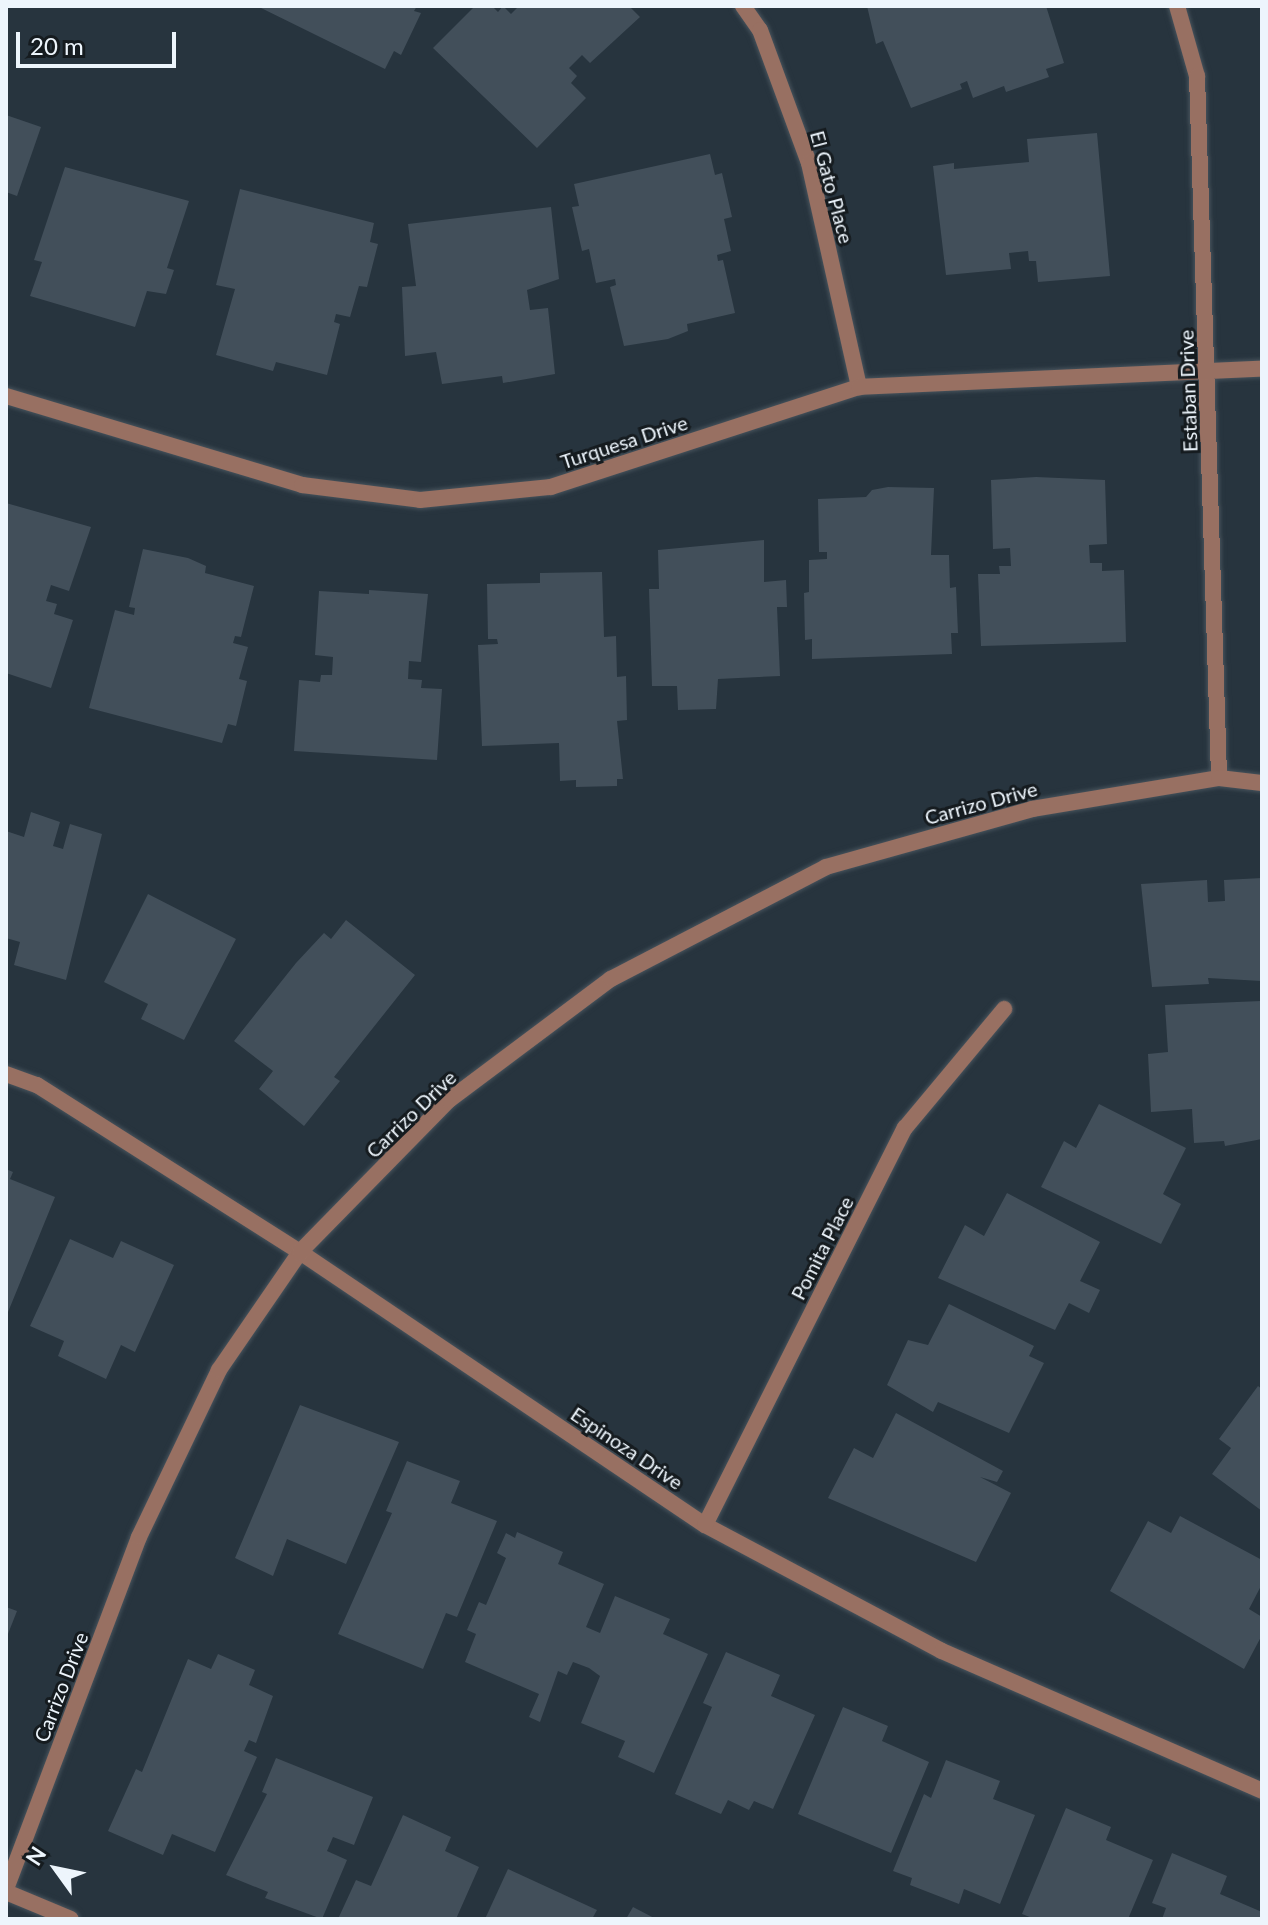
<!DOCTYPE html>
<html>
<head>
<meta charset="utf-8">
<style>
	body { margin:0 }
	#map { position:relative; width:1268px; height:1925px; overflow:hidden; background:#27343e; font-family:Lato,sans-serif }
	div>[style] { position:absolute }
	.building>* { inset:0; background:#424f5a }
	.roads { filter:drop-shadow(0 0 2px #47535c) drop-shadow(0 0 2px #47535c) }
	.street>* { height:16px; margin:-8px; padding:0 8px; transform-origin:8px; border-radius:8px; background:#987062 }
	span { translate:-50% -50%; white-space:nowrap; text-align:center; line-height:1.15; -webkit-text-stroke:6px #151b1f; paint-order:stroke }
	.street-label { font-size:20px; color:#edf5fc }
	.frame { position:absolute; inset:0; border:8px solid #edf5fc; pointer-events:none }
	.north { position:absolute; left:16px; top:1829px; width:80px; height:80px; -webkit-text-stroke:6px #151b1f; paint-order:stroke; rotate:303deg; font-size:22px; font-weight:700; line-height:32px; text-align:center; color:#edf5fc }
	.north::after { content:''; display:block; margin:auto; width:28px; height:36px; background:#edf5fc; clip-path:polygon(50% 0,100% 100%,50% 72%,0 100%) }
	.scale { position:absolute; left:16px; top:32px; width:160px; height:36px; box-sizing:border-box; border:4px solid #edf5fc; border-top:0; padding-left:10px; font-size:24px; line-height:28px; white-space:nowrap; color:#edf5fc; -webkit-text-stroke:6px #151b1f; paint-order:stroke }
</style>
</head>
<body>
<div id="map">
	<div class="building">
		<i style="clip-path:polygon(257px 6px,417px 6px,414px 11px,421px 13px,401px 55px,394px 51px,385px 69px)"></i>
		<i style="clip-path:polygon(475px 6px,492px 6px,498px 12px,503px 6px,511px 14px,519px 6px,629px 6px,640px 17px,590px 63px,582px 55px,569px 68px,577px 76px,571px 83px,586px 98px,537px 148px,433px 48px)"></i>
		<i style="clip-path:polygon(867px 6px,1046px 6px,1064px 63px,1046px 69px,1049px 77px,1006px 92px,1004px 86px,973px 98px,967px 81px,960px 84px,962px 89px,911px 108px,883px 41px,876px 44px)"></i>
		<i style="clip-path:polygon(6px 115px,41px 127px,17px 196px,6px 192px)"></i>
		<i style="clip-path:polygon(1097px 133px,1110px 276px,1038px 282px,1036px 261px,1029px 261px,1028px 251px,1009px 253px,1011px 269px,946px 275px,933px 166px,954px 163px,954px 169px,1029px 162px,1027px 139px)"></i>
		<i style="clip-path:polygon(710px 154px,715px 175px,722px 173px,732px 217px,724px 219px,731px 251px,717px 255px,718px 261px,723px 260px,735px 313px,687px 324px,688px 331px,668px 339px,624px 346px,610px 287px,616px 285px,615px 279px,596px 283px,589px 249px,582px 251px,572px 207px,579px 206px,574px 184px)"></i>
		<i style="clip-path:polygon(65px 167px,189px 201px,167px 268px,174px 270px,166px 294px,147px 291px,135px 327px,30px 296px,42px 262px,34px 260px)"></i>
		<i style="clip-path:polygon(240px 189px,374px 223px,370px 242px,378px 244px,367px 287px,359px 286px,350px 317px,336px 314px,334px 322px,340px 324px,327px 375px,276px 362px,273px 371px,216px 355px,235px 289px,216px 285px)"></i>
		<i style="clip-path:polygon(551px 207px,559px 279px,527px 290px,530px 310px,548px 308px,555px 374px,503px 383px,502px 376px,442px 384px,436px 352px,405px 356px,402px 287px,416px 286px,408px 224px)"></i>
		<i style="clip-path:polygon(1036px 477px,1105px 480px,1107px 544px,1089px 545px,1090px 563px,1102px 563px,1102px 571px,1124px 570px,1126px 642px,981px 646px,978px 574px,1000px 574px,999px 566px,1011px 566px,1010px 548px,993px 549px,991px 480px)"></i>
		<i style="clip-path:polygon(888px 487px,934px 488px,931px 555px,949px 555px,950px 588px,956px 587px,958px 633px,951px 633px,952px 654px,812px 659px,812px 639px,805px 640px,804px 593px,809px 592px,809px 560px,827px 559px,827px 552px,819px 552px,818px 499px,866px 497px,872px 490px)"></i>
		<i style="clip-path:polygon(6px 503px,91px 527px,69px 591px,51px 585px,46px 601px,57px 604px,54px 614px,73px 620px,51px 688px,6px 673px)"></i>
		<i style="clip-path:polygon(764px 540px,764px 582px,786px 580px,787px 607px,777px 607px,780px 676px,718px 679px,716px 709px,678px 710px,677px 686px,652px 686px,649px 589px,659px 589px,658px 550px)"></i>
		<i style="clip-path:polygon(143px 549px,188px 558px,206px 566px,205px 573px,254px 586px,241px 637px,235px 636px,233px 643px,248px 647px,239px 679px,247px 681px,236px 726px,228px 724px,222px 743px,89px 708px,115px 610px,134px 615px,135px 608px,129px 607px)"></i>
		<i style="clip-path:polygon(602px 572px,604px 637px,616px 636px,617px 677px,626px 676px,627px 720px,617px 721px,623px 779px,617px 779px,617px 786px,576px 787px,576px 780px,560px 781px,559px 743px,482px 746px,478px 645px,498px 644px,497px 639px,488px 639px,487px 584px,540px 583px,540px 573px)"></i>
		<i style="clip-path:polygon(369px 590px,428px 594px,421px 662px,409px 661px,408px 679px,422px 680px,421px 688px,442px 689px,437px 760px,294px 751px,299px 680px,320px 682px,321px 675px,332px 675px,333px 657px,315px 655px,319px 591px,369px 594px)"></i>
		<i style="clip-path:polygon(31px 812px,60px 822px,53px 846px,63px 849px,70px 824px,102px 834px,66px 980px,14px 965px,20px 942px,6px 938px,6px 831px,24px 837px)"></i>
		<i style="clip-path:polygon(1262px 878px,1262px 981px,1208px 978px,1209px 984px,1152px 987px,1141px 884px,1207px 880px,1208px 902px,1225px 901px,1224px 880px)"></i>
		<i style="clip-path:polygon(148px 894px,236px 939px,184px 1040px,141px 1019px,148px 1004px,104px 982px)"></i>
		<i style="clip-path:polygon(346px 920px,415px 975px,334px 1077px,340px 1081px,304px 1126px,259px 1089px,273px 1071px,234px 1041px,296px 963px,324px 933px,331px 939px)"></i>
		<i style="clip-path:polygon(1261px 1001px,1262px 1139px,1225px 1146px,1224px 1141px,1194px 1143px,1192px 1109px,1151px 1112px,1148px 1054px,1168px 1052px,1165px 1005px)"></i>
		<i style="clip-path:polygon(1099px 1104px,1186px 1148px,1163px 1194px,1181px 1204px,1161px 1244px,1041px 1187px,1064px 1141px,1076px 1148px)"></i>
		<i style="clip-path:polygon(6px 1169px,13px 1172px,10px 1179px,55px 1197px,6px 1317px)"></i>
		<i style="clip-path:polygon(1007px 1193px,1100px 1242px,1080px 1281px,1100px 1290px,1089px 1313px,1069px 1303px,1055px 1330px,938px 1278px,965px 1225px,984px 1236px)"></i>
		<i style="clip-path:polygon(70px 1239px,113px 1258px,121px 1241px,174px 1265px,135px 1352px,121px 1345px,106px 1379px,58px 1356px,64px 1341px,30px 1326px)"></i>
		<i style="clip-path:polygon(949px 1304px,1034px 1346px,1029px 1356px,1044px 1363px,1009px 1433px,938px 1402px,933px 1412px,887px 1385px,908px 1340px,928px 1345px)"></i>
		<i style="clip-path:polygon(1258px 1386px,1262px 1389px,1262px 1511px,1212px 1474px,1231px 1448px,1219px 1439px)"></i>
		<i style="clip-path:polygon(300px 1405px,399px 1442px,346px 1564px,287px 1539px,273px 1576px,235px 1558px)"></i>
		<i style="clip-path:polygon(896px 1413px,1003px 1471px,997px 1482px,980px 1477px,1011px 1493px,976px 1562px,828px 1498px,854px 1448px,873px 1458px)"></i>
		<i style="clip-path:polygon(407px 1461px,460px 1481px,451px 1503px,497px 1521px,457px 1617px,446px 1613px,423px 1669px,338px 1634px,392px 1513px,386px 1511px)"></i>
		<i style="clip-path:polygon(1180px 1516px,1262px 1560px,1262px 1584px,1249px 1609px,1262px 1617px,1262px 1635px,1244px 1669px,1110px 1591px,1148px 1521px,1171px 1533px)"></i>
		<i style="clip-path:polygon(517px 1532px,563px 1552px,558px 1564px,604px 1584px,586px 1627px,600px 1633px,615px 1596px,670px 1619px,663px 1634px,708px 1654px,654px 1773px,618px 1757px,625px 1741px,581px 1723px,600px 1676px,589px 1668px,573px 1662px,567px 1675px,558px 1671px,540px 1722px,529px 1717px,539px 1694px,465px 1662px,476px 1634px,467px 1630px,479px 1602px,486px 1605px,506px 1558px,497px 1553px,506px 1533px,515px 1538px)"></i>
		<i style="clip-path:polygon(6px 1607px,17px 1611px,6px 1639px)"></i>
		<i style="clip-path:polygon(726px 1652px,780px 1675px,771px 1696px,815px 1715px,773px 1809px,754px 1801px,749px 1810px,728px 1800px,721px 1814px,675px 1794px,712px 1707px,703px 1703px)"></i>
		<i style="clip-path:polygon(218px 1654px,255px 1670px,249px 1685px,273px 1696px,256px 1743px,249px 1740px,244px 1751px,257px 1757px,215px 1852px,172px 1834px,163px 1855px,108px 1831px,136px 1769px,142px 1772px,188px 1659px,211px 1669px)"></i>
		<i style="clip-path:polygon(843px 1707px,888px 1726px,882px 1741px,929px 1762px,891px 1853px,798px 1814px)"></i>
		<i style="clip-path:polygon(276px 1758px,373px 1797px,354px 1845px,333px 1837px,327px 1851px,347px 1860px,322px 1919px,265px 1898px,268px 1892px,226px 1875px,267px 1794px,262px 1792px)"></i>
		<i style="clip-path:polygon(946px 1760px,1000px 1781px,993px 1799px,1035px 1815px,1000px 1904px,964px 1889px,959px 1904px,910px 1885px,912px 1878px,893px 1871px,924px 1794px,931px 1798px)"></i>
		<i style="clip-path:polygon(1066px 1808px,1111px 1827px,1106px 1840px,1153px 1860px,1128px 1919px,1035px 1919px,1022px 1914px)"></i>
		<i style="clip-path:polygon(403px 1815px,451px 1837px,445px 1851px,479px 1867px,456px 1919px,338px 1919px,356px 1880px,371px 1886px)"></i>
		<i style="clip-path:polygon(1172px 1853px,1227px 1876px,1220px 1894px,1262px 1912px,1261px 1919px,1162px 1919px,1166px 1908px,1152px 1903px)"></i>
		<i style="clip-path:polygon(508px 1869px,597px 1910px,592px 1919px,485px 1919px)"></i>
		<i style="clip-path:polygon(633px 1907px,656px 1919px,626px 1919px)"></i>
	</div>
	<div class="roads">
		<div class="street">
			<i style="left:743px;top:6px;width:29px;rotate:55deg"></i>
			<i style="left:760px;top:30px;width:142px;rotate:69.8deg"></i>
			<i style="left:809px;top:163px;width:230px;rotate:77.4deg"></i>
			<i style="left:1177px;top:6px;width:73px;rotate:74.1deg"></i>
			<i style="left:1197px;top:76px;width:702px;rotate:88.2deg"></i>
			<i style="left:6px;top:396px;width:309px;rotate:16.7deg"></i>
			<i style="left:302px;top:485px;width:119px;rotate:7.2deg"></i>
			<i style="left:420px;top:500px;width:132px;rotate:-5.7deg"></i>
			<i style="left:551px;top:487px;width:324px;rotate:-18deg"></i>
			<i style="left:859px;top:387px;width:403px;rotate:-2.6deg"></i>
			<i style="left:6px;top:1074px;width:33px;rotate:20deg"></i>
			<i style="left:37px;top:1085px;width:312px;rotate:32.4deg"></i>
			<i style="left:300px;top:1252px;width:488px;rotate:34deg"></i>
			<i style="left:705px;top:1525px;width:268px;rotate:28deg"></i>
			<i style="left:942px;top:1651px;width:349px;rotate:23.6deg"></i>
			<i style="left:705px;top:1525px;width:445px;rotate:-63.3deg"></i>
			<i style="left:905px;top:1128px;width:155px;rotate:-50.2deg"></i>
			<i style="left:6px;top:1889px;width:376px;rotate:-69.3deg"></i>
			<i style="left:139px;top:1537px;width:185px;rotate:-64.4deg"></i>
			<i style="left:219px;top:1370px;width:143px;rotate:-55.5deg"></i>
			<i style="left:300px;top:1252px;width:213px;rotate:-45.6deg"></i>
			<i style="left:449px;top:1100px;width:202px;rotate:-36.8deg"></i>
			<i style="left:611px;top:979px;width:242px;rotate:-27.5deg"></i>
			<i style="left:826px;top:867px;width:214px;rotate:-15.7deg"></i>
			<i style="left:1032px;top:809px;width:190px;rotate:-9.4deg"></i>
			<i style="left:1219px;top:778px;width:43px;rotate:6.6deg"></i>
			<i style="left:6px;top:1892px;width:70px;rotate:22.6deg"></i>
		</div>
	</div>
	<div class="street-label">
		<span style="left:832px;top:187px;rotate:75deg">El Gato Place</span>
		<span style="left:1188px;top:391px;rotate:-92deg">Estaban Drive</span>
		<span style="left:624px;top:442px;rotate:-18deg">Turquesa Drive</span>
		<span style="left:981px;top:803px;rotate:-15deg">Carrizo Drive</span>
		<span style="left:411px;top:1114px;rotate:-44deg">Carrizo Drive</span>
		<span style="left:822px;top:1248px;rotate:-63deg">Pomita Place</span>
		<span style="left:627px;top:1448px;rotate:34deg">Espinoza Drive</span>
		<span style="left:61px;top:1687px;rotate:-69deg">Carrizo Drive</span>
	</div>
	<div class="frame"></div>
	<div class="north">N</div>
	<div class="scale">20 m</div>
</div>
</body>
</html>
